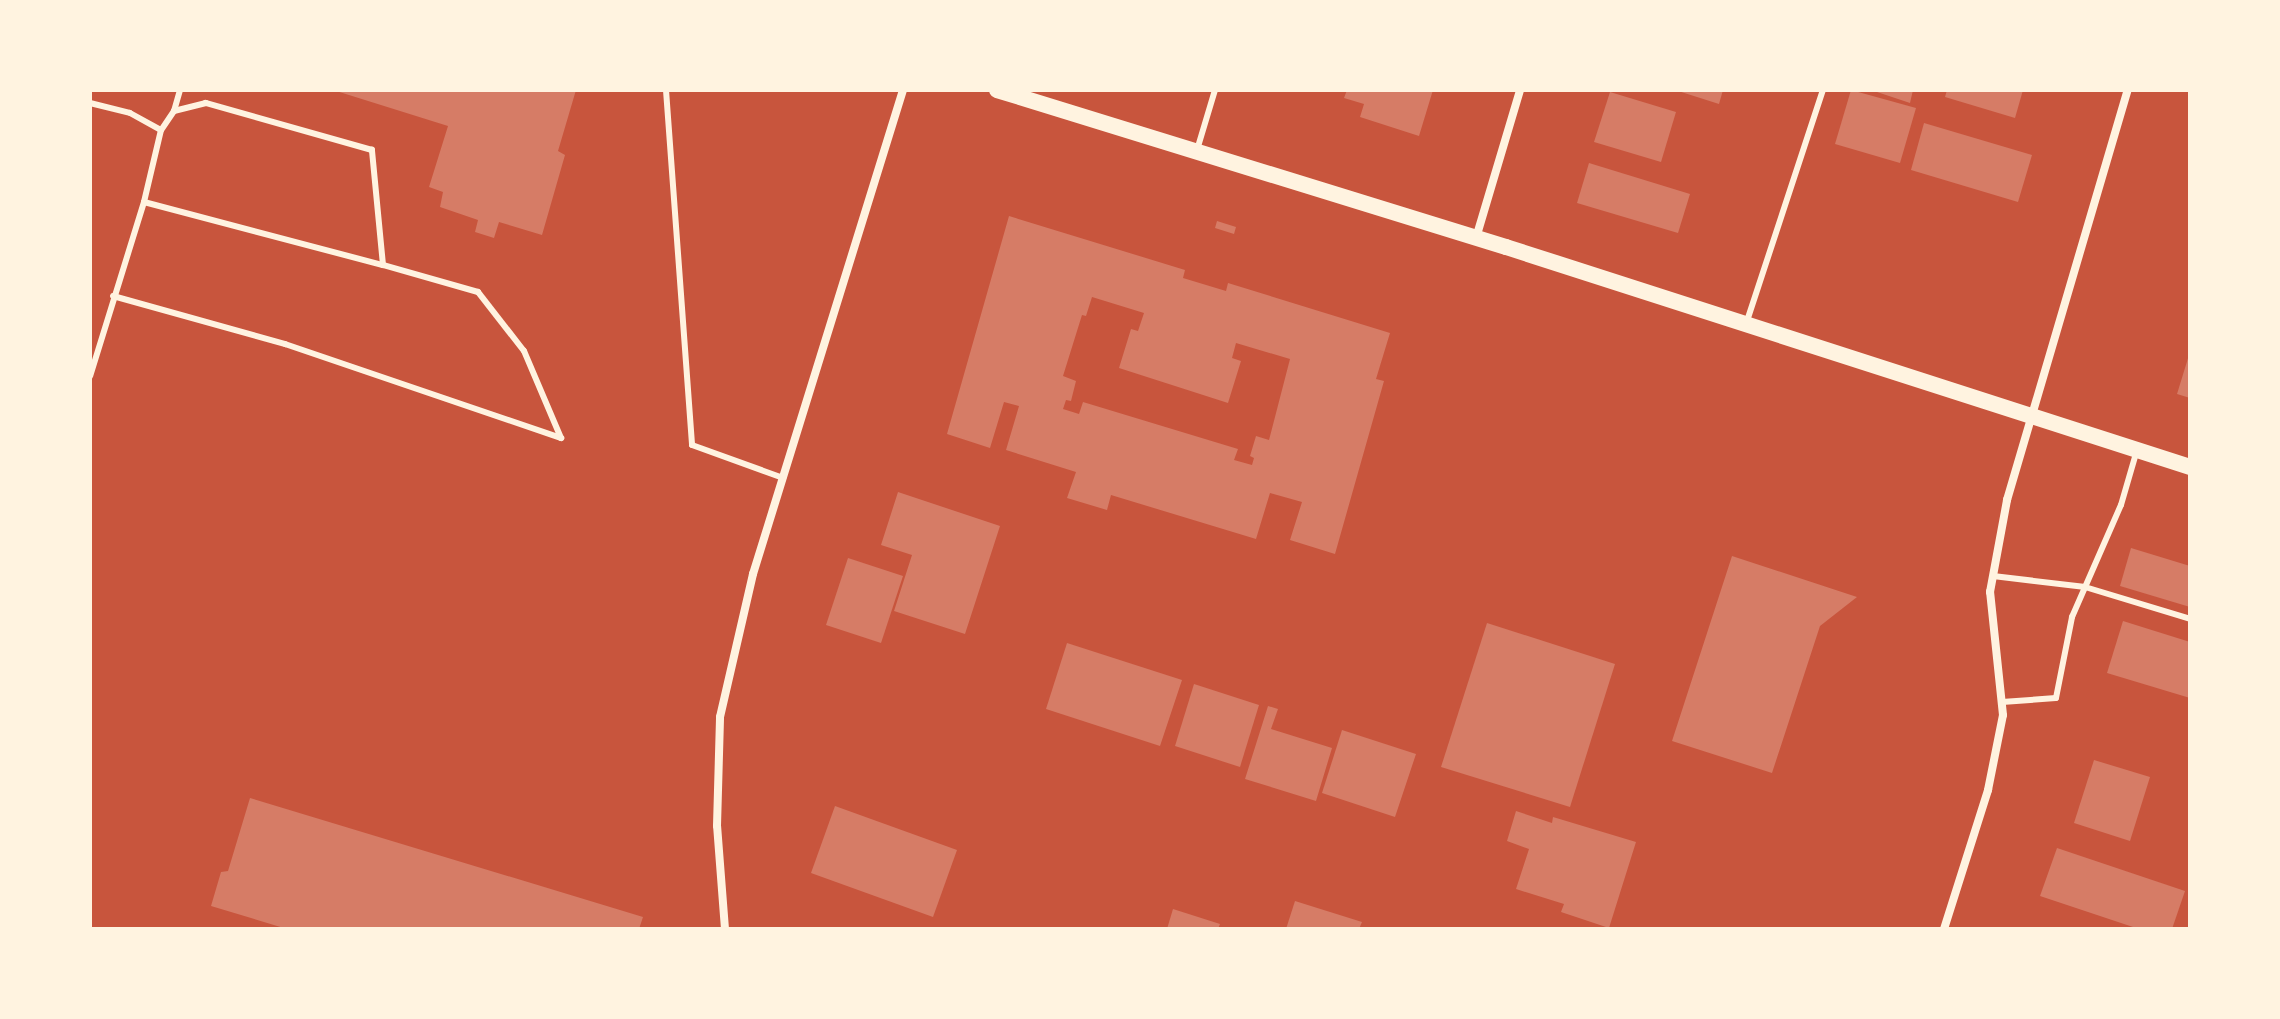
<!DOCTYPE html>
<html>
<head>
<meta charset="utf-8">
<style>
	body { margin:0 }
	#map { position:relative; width:2280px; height:1019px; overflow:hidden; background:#c8553d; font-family:"IBM Plex Sans",sans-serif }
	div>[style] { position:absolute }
	.building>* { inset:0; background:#d67c66 }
	.service>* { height:6px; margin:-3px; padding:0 3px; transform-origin:3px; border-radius:3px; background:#fff3e0 }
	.minor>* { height:8px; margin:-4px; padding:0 4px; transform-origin:4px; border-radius:4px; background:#fff3e0 }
	.secondary>* { height:16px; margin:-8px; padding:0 8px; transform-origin:8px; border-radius:8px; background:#fff3e0 }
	span { translate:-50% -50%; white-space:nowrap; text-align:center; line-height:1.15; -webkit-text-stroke:6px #fff3e0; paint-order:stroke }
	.frame { position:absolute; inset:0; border:92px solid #fff3e0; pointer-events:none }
</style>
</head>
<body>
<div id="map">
	<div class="building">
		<i style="clip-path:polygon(333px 90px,576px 90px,558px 151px,565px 155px,542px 235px,499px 222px,494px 238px,475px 232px,478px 220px,440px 207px,443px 192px,429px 187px,448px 126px)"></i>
		<i style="clip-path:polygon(1347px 90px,1433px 90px,1419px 136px,1360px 117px,1364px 104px,1344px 98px)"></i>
		<i style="clip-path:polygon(1675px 90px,1723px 90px,1719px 104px)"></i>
		<i style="clip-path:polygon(1851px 90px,1916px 108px,1900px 163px,1835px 144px)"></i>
		<i style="clip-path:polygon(1871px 90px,1913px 90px,1910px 103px)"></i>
		<i style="clip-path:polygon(1947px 90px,2023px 90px,2015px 118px,1945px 97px)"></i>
		<i style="clip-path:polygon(1610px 92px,1676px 112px,1661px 162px,1594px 142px)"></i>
		<i style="clip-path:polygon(1924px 123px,2032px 155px,2018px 202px,1911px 170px)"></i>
		<i style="clip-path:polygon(1589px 163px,1690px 194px,1678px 233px,1577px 203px)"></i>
		<i style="clip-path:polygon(evenodd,1009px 216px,1185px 270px,1183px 278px,1226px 291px,1228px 283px,1390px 333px,1376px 379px,1384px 381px,1335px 554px,1290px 540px,1302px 502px,1270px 493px,1256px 539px,1111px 495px,1107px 510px,1067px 498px,1076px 472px,1006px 450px,1019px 406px,1004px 402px,990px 448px,947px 434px,1009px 216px,1092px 297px,1144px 313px,1138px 331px,1131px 329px,1119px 368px,1228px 403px,1241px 361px,1232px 358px,1236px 343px,1290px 359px,1269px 440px,1256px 436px,1250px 456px,1254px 458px,1252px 465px,1234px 460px,1238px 449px,1083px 402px,1079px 414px,1063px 409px,1066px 400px,1071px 401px,1076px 381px,1063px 376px,1082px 315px,1086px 316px,1092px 297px)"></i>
		<i style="clip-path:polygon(1217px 221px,1236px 227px,1234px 234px,1215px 228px)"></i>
		<i style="clip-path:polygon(2189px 355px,2190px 355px,2190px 398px,2177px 394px)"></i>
		<i style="clip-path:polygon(898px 492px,1000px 526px,965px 634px,894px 611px,912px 555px,881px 545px)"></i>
		<i style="clip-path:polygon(2131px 548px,2190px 566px,2190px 607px,2120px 586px)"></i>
		<i style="clip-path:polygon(1732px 556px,1857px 597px,1820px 626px,1772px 773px,1672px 741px)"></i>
		<i style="clip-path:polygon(848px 558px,903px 576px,881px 643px,826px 625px)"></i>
		<i style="clip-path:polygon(2123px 621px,2190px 642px,2190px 698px,2107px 673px)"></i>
		<i style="clip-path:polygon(1487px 623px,1615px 664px,1570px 807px,1441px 767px)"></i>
		<i style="clip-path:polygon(1067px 643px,1182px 680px,1160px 746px,1046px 709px)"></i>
		<i style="clip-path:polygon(1194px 684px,1259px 705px,1240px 767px,1175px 746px)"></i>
		<i style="clip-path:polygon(1268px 706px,1278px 709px,1271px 729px,1332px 748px,1316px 801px,1245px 779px)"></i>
		<i style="clip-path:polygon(1342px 730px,1416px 754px,1395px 817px,1322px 793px)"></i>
		<i style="clip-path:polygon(2094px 760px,2150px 777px,2130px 841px,2074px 823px)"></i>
		<i style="clip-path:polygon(250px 798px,643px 917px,639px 929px,287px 929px,211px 906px,221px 872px,228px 871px)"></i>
		<i style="clip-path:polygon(835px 806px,957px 850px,933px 917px,811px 873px)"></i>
		<i style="clip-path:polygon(1516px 811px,1552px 823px,1553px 817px,1636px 842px,1609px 928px,1561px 912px,1564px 904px,1516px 889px,1529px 849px,1507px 841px)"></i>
		<i style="clip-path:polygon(2057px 848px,2185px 891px,2172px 929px,2139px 929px,2040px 896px)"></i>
		<i style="clip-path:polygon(1295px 901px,1362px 922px,1359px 929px,1286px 929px)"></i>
		<i style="clip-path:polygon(1173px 909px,1220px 924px,1218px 929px,1167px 929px)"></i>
	</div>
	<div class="service">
		<i style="left:666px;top:90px;width:356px;rotate:85.8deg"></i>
		<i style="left:692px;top:445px;width:97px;rotate:19.9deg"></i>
		<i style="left:90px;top:103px;width:41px;rotate:14deg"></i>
		<i style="left:130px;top:113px;width:35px;rotate:29deg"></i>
		<i style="left:161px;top:130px;width:74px;rotate:103.3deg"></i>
		<i style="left:144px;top:202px;width:182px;rotate:107.2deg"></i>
		<i style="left:174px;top:111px;width:22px;rotate:-74deg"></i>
		<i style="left:1197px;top:150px;width:63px;rotate:-73.3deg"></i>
		<i style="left:144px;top:202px;width:247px;rotate:14.8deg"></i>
		<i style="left:113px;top:296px;width:179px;rotate:15.6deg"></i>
		<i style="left:285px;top:344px;width:292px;rotate:18.8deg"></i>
		<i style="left:561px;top:438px;width:95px;rotate:-113deg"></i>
		<i style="left:524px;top:351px;width:75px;rotate:-127.9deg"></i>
		<i style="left:478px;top:292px;width:99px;rotate:-164.1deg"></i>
		<i style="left:383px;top:265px;width:116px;rotate:-95.5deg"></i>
		<i style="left:372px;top:150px;width:173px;rotate:-164.2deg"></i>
		<i style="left:206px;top:103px;width:33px;rotate:166deg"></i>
		<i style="left:174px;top:111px;width:23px;rotate:124deg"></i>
		<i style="left:1746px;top:324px;width:246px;rotate:-71.8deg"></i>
		<i style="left:1993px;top:576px;width:93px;rotate:6.8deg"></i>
		<i style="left:2085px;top:587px;width:110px;rotate:16.9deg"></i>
		<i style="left:2002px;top:702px;width:54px;rotate:-4.2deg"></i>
		<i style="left:2056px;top:698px;width:83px;rotate:-78.8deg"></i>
		<i style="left:2072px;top:617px;width:122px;rotate:-66.4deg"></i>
		<i style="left:2121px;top:505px;width:57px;rotate:-73.8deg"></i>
	</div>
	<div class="minor">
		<i style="left:1476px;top:238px;width:154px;rotate:-73.4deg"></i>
		<i style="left:725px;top:929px;width:103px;rotate:-94.4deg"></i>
		<i style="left:717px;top:826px;width:109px;rotate:-88.4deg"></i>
		<i style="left:720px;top:717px;width:147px;rotate:-77deg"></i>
		<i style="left:753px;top:574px;width:507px;rotate:-72.78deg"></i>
		<i style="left:1944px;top:929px;width:146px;rotate:-72.4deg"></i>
		<i style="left:1988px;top:790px;width:76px;rotate:-78.7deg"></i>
		<i style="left:2003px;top:715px;width:124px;rotate:-96deg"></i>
		<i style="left:1990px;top:592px;width:94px;rotate:-79.5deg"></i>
		<i style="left:2007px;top:500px;width:427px;rotate:-73.6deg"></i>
	</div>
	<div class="secondary">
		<i style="left:997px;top:90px;width:533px;rotate:17.14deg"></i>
		<i style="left:1506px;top:247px;width:719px;rotate:17.83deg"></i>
	</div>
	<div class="frame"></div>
</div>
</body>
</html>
